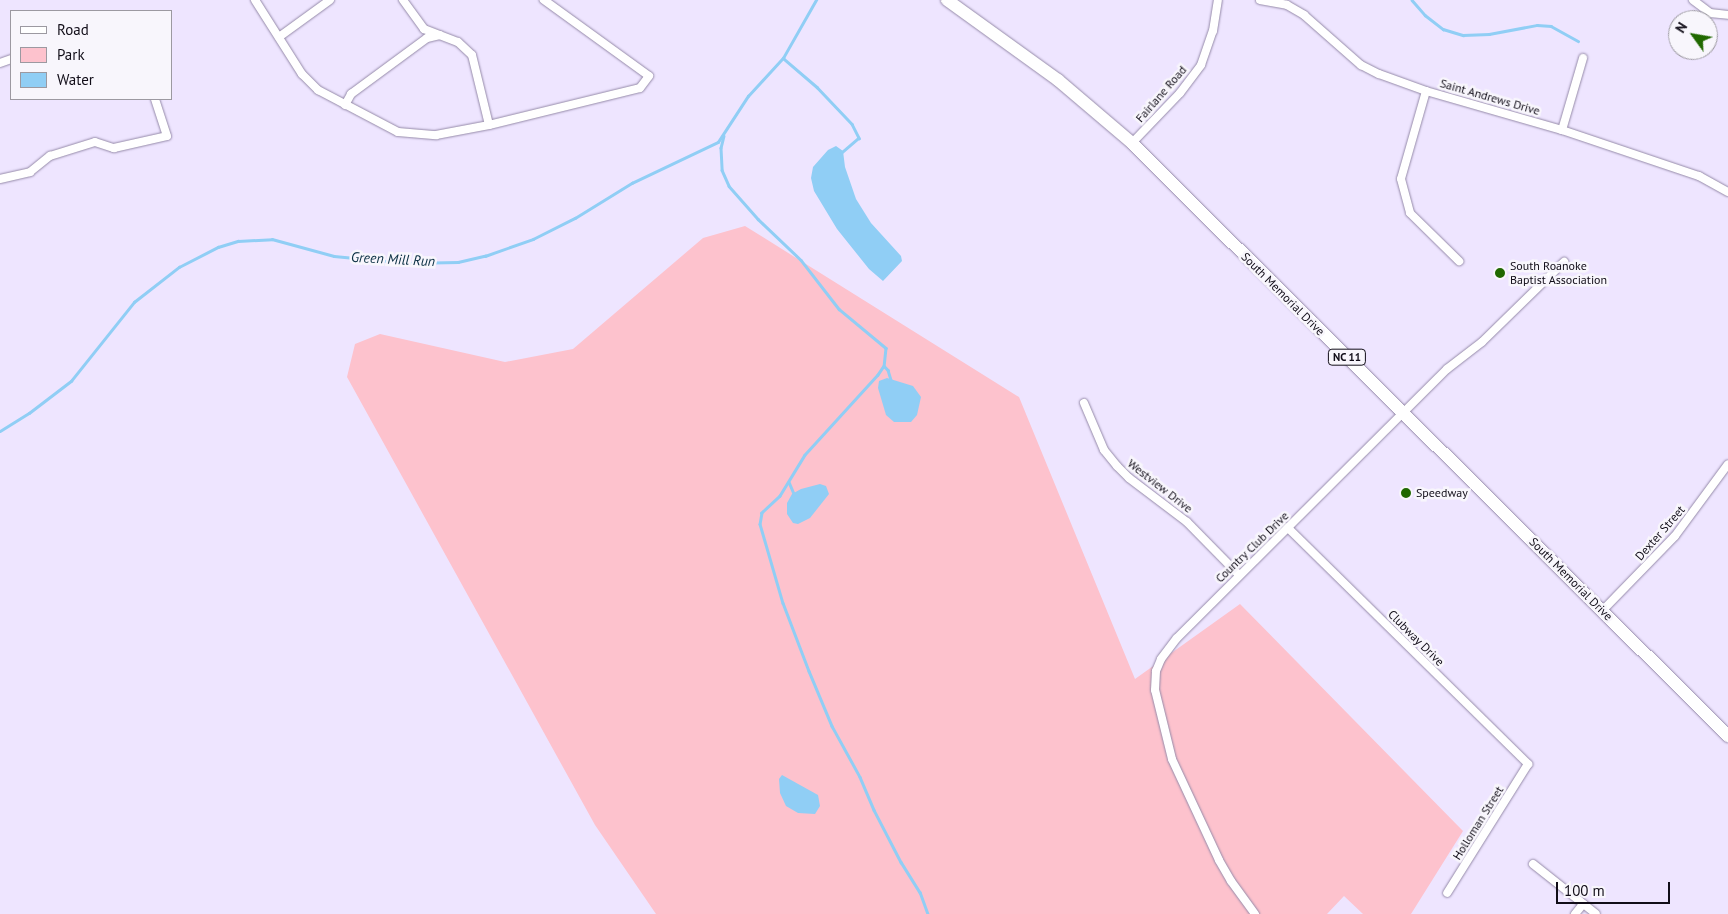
<!DOCTYPE html>
<html>
<head>
<meta charset="utf-8">
<style>
	body { margin:0 }
	#map { position:relative; width:1728px; height:914px; overflow:hidden; background:#eee5ff; font-family:"PT Sans",sans-serif }
	div>[style] { position:absolute }
	.green>* { inset:0; background:#fdc2cd }
	.water>* { inset:0; background:#90cef5 }
	.stream>* { height:2.5px; margin:-1.25px; padding:0 1.25px; transform-origin:1.25px; border-radius:1.25px; background:#90cef5 }
	.roads { filter:drop-shadow(0 0 1px #958aa9) drop-shadow(0 0 1px #958aa9) }
	.street>* { height:8px; margin:-4px; padding:0 4px; transform-origin:4px; border-radius:4px; background:#fff }
	.primary>* { height:12px; margin:-6px; padding:0 6px; transform-origin:6px; border-radius:6px; background:#fff }
	.dots>* { width:14px; height:14px; translate:-50% -50%; box-sizing:border-box; border:2px solid #f8f6fc; border-radius:50% }
	span { translate:-50% -50%; white-space:nowrap; text-align:center; line-height:1.15; -webkit-text-stroke:5px #f8f6fc; paint-order:stroke }
	.shield-label span { padding:1px 4px; background:#f8f6fc; border:1px solid; border-radius:4px; -webkit-text-stroke-width:0 }
	.shield-label { font-size:11px; color:#110d18; font-weight:700 }
	.street-label { font-size:12px; color:#110d18 }
	.poi-label { font-size:12px; color:#110d18 }
	.left { translate:0 -50%; text-align:left }
	.water-label { font-size:14px; color:#092e42; font-style:italic }
	.legend { position:absolute; left:10px; top:10px; width:162px; height:90px; box-sizing:border-box; background:#f8f6fc; border:1px solid #9c99a1; margin:0; padding:6px 9px; list-style:none; font-size:15px; color:#110d18 }
	.legend li { display:flex; align-items:center; gap:10px; height:25px }
	.legend b { width:25px; border:1px solid #9c99a1 }
	.north { position:absolute; left:1668px; top:10px; width:50px; height:50px; box-sizing:border-box; background:#f8f6fc; border:1px solid #9c99a1; border-radius:50%; rotate:302deg; font-size:14px; font-weight:700; line-height:20px; text-align:center; color:#110d18 }
	.north::after { content:''; display:block; margin:auto; width:18px; height:22px; background:#206800; clip-path:polygon(50% 0,100% 100%,50% 72%,0 100%) }
	.scale { position:absolute; left:1556px; top:882px; width:114px; height:22px; box-sizing:border-box; border:2px solid #110d18; border-top:0; padding-left:6px; font-size:15px; line-height:18px; white-space:nowrap; color:#110d18; -webkit-text-stroke:4px #f8f6fc; paint-order:stroke }
</style>
</head>
<body>
<div id="map">
	<div class="green">
		<i style="clip-path:polygon(745px 226px,1019px 397px,1135px 679px,1240px 604px,1463px 831px,1411px 914px,1363px 914px,1344px 896px,1327px 914px,656px 914px,595px 825px,347px 377px,355px 344px,380px 334px,505px 362px,573px 349px,703px 238px)"></i>
	</div>
	<div class="water">
		<i style="clip-path:polygon(836px 146px,843px 151px,845px 167px,856px 199px,871px 223px,901px 256px,902px 261px,883px 281px,869px 269px,837px 229px,814px 191px,811px 178px,813px 167px,828px 150px)"></i>
		<i style="clip-path:polygon(887px 378px,913px 386px,921px 397px,917px 415px,911px 422px,894px 422px,886px 415px,878px 388px,879px 381px)"></i>
		<i style="clip-path:polygon(820px 484px,826px 486px,829px 494px,810px 518px,798px 524px,793px 523px,787px 514px,787px 503px,792px 494px,801px 489px)"></i>
		<i style="clip-path:polygon(782px 775px,818px 795px,820px 806px,815px 814px,798px 813px,786px 806px,780px 793px,779px 779px)"></i>
	</div>
	<div class="stream">
		<i style="left:1412px;top:0;width:20px;rotate:49deg"></i>
		<i style="left:1425px;top:15px;width:23px;rotate:38deg"></i>
		<i style="left:1443px;top:29px;width:21px;rotate:17deg"></i>
		<i style="left:1463px;top:35px;width:26px;rotate:-2deg"></i>
		<i style="left:1489px;top:34px;width:49px;rotate:-10.6deg"></i>
		<i style="left:1537px;top:25px;width:14px;rotate:4deg"></i>
		<i style="left:1551px;top:26px;width:31px;rotate:29deg"></i>
		<i style="left:783px;top:58px;width:45px;rotate:40.5deg"></i>
		<i style="left:817px;top:87px;width:51px;rotate:46.6deg"></i>
		<i style="left:852px;top:124px;width:16px;rotate:63deg"></i>
		<i style="left:859px;top:138px;width:23px;rotate:139deg"></i>
		<i style="left:724px;top:136px;width:12px;rotate:104deg"></i>
		<i style="left:721px;top:148px;width:22px;rotate:87deg"></i>
		<i style="left:722px;top:170px;width:17px;rotate:66deg"></i>
		<i style="left:729px;top:186px;width:44px;rotate:48.7deg"></i>
		<i style="left:758px;top:219px;width:59px;rotate:43.6deg"></i>
		<i style="left:801px;top:260px;width:62px;rotate:52.2deg"></i>
		<i style="left:839px;top:309px;width:61px;rotate:39.7deg"></i>
		<i style="left:886px;top:348px;width:18px;rotate:96deg"></i>
		<i style="left:884px;top:366px;width:11px;rotate:124deg"></i>
		<i style="left:878px;top:375px;width:108px;rotate:132.4deg"></i>
		<i style="left:805px;top:455px;width:48px;rotate:121.4deg"></i>
		<i style="left:780px;top:496px;width:25px;rotate:137deg"></i>
		<i style="left:762px;top:513px;width:11px;rotate:100deg"></i>
		<i style="left:760px;top:524px;width:82px;rotate:73.8deg"></i>
		<i style="left:783px;top:603px;width:73px;rotate:69.1deg"></i>
		<i style="left:809px;top:671px;width:60px;rotate:67.3deg"></i>
		<i style="left:832px;top:726px;width:58px;rotate:61.2deg"></i>
		<i style="left:860px;top:777px;width:36px;rotate:67deg"></i>
		<i style="left:874px;top:810px;width:59px;rotate:62.6deg"></i>
		<i style="left:901px;top:862px;width:36px;rotate:58deg"></i>
		<i style="left:920px;top:892px;width:23px;rotate:70deg"></i>
		<i style="left:884px;top:366px;width:6px;rotate:45deg"></i>
		<i style="left:888px;top:370px;width:10px;rotate:73deg"></i>
		<i style="left:0;top:431px;width:34px;rotate:-32deg"></i>
		<i style="left:29px;top:413px;width:53px;rotate:-37.3deg"></i>
		<i style="left:71px;top:381px;width:101px;rotate:-51.4deg"></i>
		<i style="left:134px;top:302px;width:57px;rotate:-37.9deg"></i>
		<i style="left:179px;top:267px;width:44px;rotate:-27.1deg"></i>
		<i style="left:218px;top:247px;width:21px;rotate:-17deg"></i>
		<i style="left:238px;top:241px;width:34px;rotate:-3deg"></i>
		<i style="left:272px;top:239px;width:64px;rotate:15.3deg"></i>
		<i style="left:334px;top:256px;width:73px;rotate:5.5deg"></i>
		<i style="left:407px;top:263px;width:51px;rotate:-1.1deg"></i>
		<i style="left:458px;top:262px;width:28px;rotate:-13deg"></i>
		<i style="left:485px;top:256px;width:51px;rotate:-19.5deg"></i>
		<i style="left:533px;top:239px;width:47px;rotate:-26.6deg"></i>
		<i style="left:575px;top:218px;width:67px;rotate:-31.6deg"></i>
		<i style="left:632px;top:183px;width:95px;rotate:-25.5deg"></i>
		<i style="left:718px;top:142px;width:55px;rotate:-56.9deg"></i>
		<i style="left:748px;top:96px;width:52px;rotate:-47.4deg"></i>
		<i style="left:783px;top:58px;width:67px;rotate:-60.4deg"></i>
		<i style="left:789px;top:482px;width:13px;rotate:67deg"></i>
	</div>
	<div class="roads">
		<div class="street">
			<i style="left:255px;top:0;width:88px;rotate:57.6deg"></i>
			<i style="left:302px;top:74px;width:23px;rotate:45deg"></i>
			<i style="left:318px;top:90px;width:90px;rotate:27.7deg"></i>
			<i style="left:398px;top:132px;width:38px;rotate:5deg"></i>
			<i style="left:436px;top:135px;width:54px;rotate:-10.7deg"></i>
			<i style="left:489px;top:125px;width:155px;rotate:-13.8deg"></i>
			<i style="left:640px;top:88px;width:15px;rotate:-53deg"></i>
			<i style="left:649px;top:76px;width:130px;rotate:-144.1deg"></i>
			<i style="left:403px;top:0;width:36px;rotate:54deg"></i>
			<i style="left:424px;top:29px;width:36px;rotate:21deg"></i>
			<i style="left:458px;top:42px;width:19px;rotate:43deg"></i>
			<i style="left:472px;top:55px;width:72px;rotate:76.3deg"></i>
			<i style="left:1260px;top:0;width:27px;rotate:10deg"></i>
			<i style="left:1287px;top:5px;width:20px;rotate:30deg"></i>
			<i style="left:1304px;top:15px;width:76px;rotate:41.3deg"></i>
			<i style="left:1361px;top:65px;width:20px;rotate:27deg"></i>
			<i style="left:1379px;top:74px;width:50px;rotate:19.9deg"></i>
			<i style="left:1426px;top:91px;width:141px;rotate:16deg"></i>
			<i style="left:1562px;top:130px;width:145px;rotate:18.6deg"></i>
			<i style="left:1699px;top:176px;width:33px;rotate:29deg"></i>
			<i style="left:1693px;top:0;width:21px;rotate:37deg"></i>
			<i style="left:1710px;top:13px;width:18px;rotate:6deg"></i>
			<i style="left:279px;top:37px;width:63px;rotate:-36deg"></i>
			<i style="left:0;top:63px;width:12px;rotate:-20deg"></i>
			<i style="left:1426px;top:91px;width:91px;rotate:105.9deg"></i>
			<i style="left:1401px;top:179px;width:35px;rotate:75deg"></i>
			<i style="left:1410px;top:213px;width:69px;rotate:44.4deg"></i>
			<i style="left:345px;top:105px;width:13px;rotate:-61deg"></i>
			<i style="left:351px;top:94px;width:94px;rotate:-36.4deg"></i>
			<i style="left:427px;top:38px;width:13px;rotate:-13deg"></i>
			<i style="left:1562px;top:130px;width:75px;rotate:-73.7deg"></i>
			<i style="left:1132px;top:143px;width:69px;rotate:-46.2deg"></i>
			<i style="left:1180px;top:93px;width:35px;rotate:-53deg"></i>
			<i style="left:1201px;top:65px;width:36px;rotate:-71deg"></i>
			<i style="left:1213px;top:31px;width:31px;rotate:-81deg"></i>
			<i style="left:0;top:179px;width:31px;rotate:-13deg"></i>
			<i style="left:30px;top:172px;width:26px;rotate:-39deg"></i>
			<i style="left:50px;top:156px;width:47px;rotate:-17.3deg"></i>
			<i style="left:95px;top:142px;width:20px;rotate:18deg"></i>
			<i style="left:114px;top:148px;width:54px;rotate:-12.8deg"></i>
			<i style="left:167px;top:136px;width:39px;rotate:-108deg"></i>
			<i style="left:1084px;top:403px;width:51px;rotate:66.9deg"></i>
			<i style="left:1104px;top:450px;width:21px;rotate:51deg"></i>
			<i style="left:1117px;top:466px;width:17px;rotate:45deg"></i>
			<i style="left:1129px;top:478px;width:73px;rotate:37.2deg"></i>
			<i style="left:1187px;top:522px;width:74px;rotate:45.5deg"></i>
			<i style="left:1288px;top:528px;width:337px;rotate:44.5deg"></i>
			<i style="left:1528px;top:764px;width:152px;rotate:122.1deg"></i>
			<i style="left:1603px;top:610px;width:103px;rotate:-45.8deg"></i>
			<i style="left:1675px;top:536px;width:89px;rotate:-53.6deg"></i>
			<i style="left:1533px;top:864px;width:80px;rotate:38.4deg"></i>
			<i style="left:1255px;top:914px;width:41px;rotate:-126deg"></i>
			<i style="left:1231px;top:881px;width:24px;rotate:-120deg"></i>
			<i style="left:1219px;top:860px;width:111px;rotate:-115deg"></i>
			<i style="left:1172px;top:759px;width:71px;rotate:-103.8deg"></i>
			<i style="left:1155px;top:690px;width:19px;rotate:-87deg"></i>
			<i style="left:1156px;top:671px;width:13px;rotate:-67deg"></i>
			<i style="left:1161px;top:659px;width:26px;rotate:-53deg"></i>
			<i style="left:1177px;top:638px;width:381px;rotate:-44.9deg"></i>
			<i style="left:1447px;top:369px;width:44px;rotate:-37.6deg"></i>
			<i style="left:1482px;top:342px;width:115px;rotate:-44.3deg"></i>
			<i style="left:1575px;top:914px;width:13px;rotate:-51deg"></i>
		</div>
		<div class="primary">
			<i style="left:947px;top:0;width:137px;rotate:35.8deg"></i>
			<i style="left:1058px;top:80px;width:97px;rotate:40.4deg"></i>
			<i style="left:1132px;top:143px;width:841px;rotate:44.86deg"></i>
		</div>
	</div>
	<div class="dots">
		<i style="left:1500px;top:273px;background:#206800"></i>
		<i style="left:1406px;top:493px;background:#206800"></i>
	</div>
	<div class="shield-label">
		<span style="left:1347px;top:357px">NC 11</span>
	</div>
	<div class="street-label">
		<span style="left:1161px;top:94px;rotate:-49deg">Fairlane Road</span>
		<span style="left:1490px;top:97px;rotate:16deg">Saint Andrews Drive</span>
		<span style="left:1283px;top:294px;rotate:45deg">South Memorial Drive</span>
		<span style="left:1160px;top:486px;rotate:38deg">Westview Drive</span>
		<span style="left:1660px;top:533px;rotate:-49deg">Dexter Street</span>
		<span style="left:1252px;top:547px;rotate:-44deg">Country Club Drive</span>
		<span style="left:1571px;top:579px;rotate:45deg">South Memorial Drive</span>
		<span style="left:1416px;top:638px;rotate:45deg">Clubway Drive</span>
		<span style="left:1478px;top:823px;rotate:-58deg">Holloman Street</span>
	</div>
	<div class="poi-label">
		<span class="left" style="left:1510px;top:273px">South Roanoke<br>Baptist Association</span>
		<span class="left" style="left:1416px;top:493px">Speedway</span>
	</div>
	<div class="water-label">
		<span style="left:393px;top:259px;rotate:3deg">Green Mill Run</span>
	</div>
	<ul class="legend">
	<li><b style="height:6px;background:#fff"></b>Road</li>
	<li><b style="height:14px;background:#fdc2cd"></b>Park</li>
	<li><b style="height:14px;background:#90cef5"></b>Water</li>
	</ul>
	<div class="north">N</div>
	<div class="scale">100 m</div>
</div>
</body>
</html>
